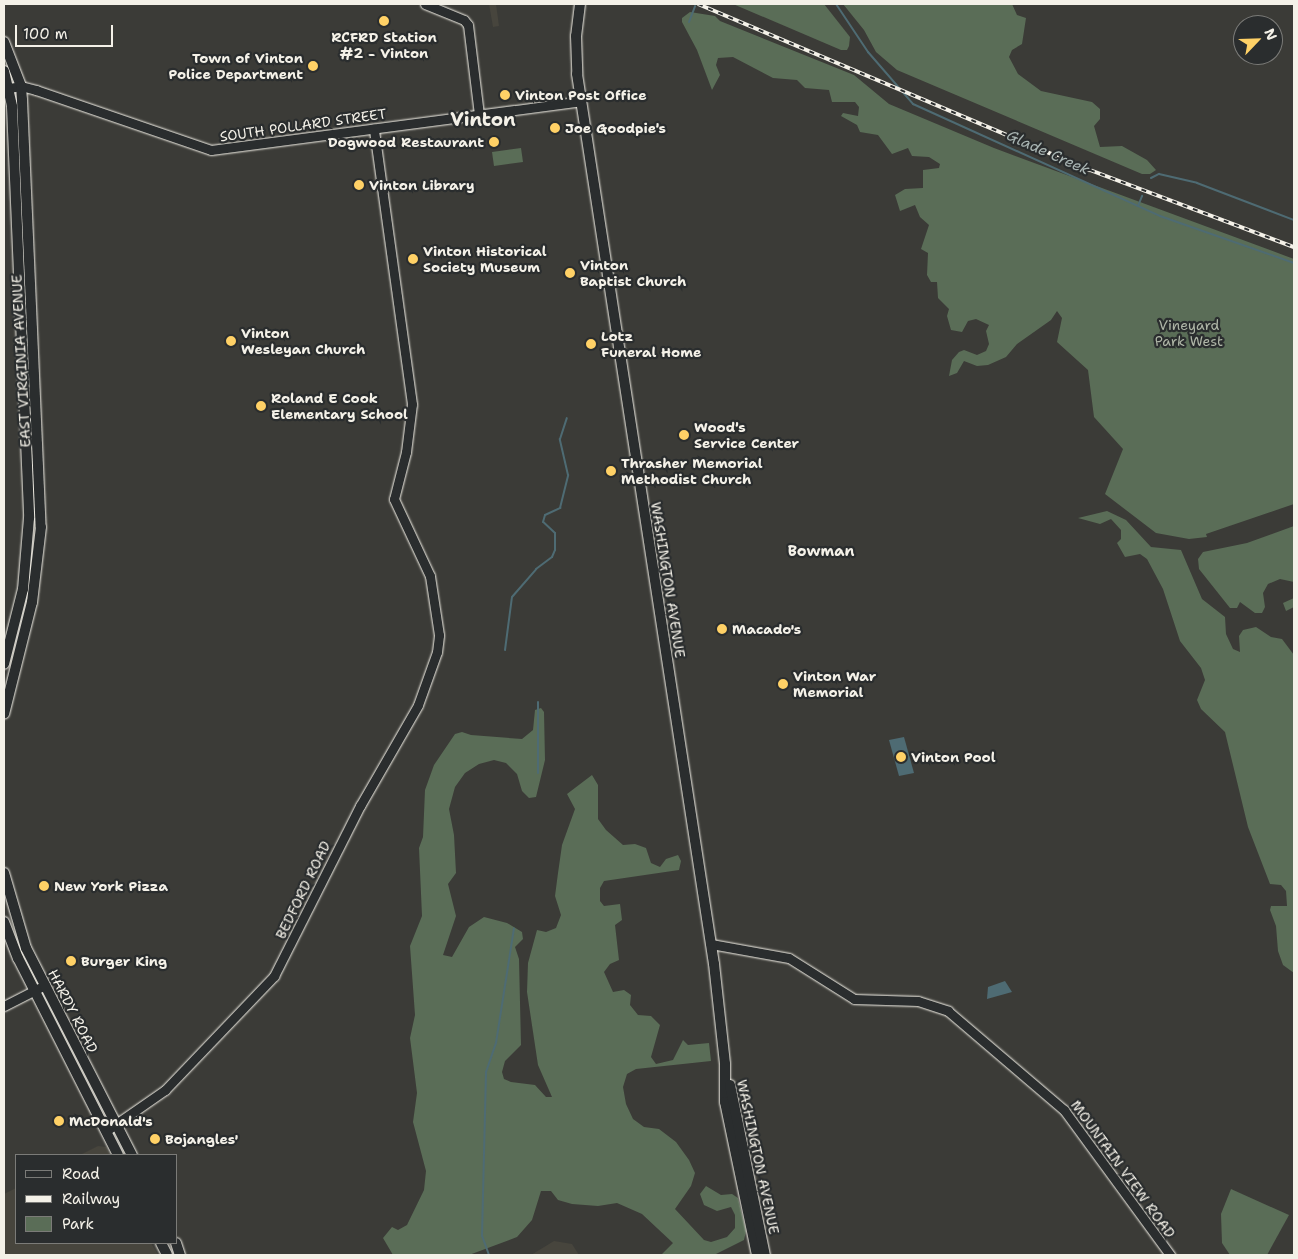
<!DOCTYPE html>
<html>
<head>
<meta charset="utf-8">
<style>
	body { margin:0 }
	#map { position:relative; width:1298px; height:1259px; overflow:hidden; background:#3b3b37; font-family:"Shantell Sans",sans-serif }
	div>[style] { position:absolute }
	.built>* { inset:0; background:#47453d }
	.green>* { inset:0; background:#5a6d57 }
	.water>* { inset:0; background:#4e6b73 }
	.stream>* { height:2px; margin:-1px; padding:0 1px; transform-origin:1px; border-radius:1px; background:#4e6b73 }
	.roads { filter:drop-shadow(0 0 1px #f4f1e8) drop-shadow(0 0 1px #f4f1e8) }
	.secondary>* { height:9px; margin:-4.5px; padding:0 4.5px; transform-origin:4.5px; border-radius:4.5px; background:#2a2d2e }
	.primary>* { height:10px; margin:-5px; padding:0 5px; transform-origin:5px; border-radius:5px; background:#2a2d2e }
	.rail>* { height:4px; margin-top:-2px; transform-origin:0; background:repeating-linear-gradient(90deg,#2a2d2e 0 5.5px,#f4f1e8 0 11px); box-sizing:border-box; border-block:1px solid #f4f1e8 }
	.dots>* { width:14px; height:14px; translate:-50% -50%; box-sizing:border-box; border:2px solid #2a2d2e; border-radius:50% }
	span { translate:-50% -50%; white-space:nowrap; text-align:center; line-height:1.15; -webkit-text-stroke:4.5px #2a2d2e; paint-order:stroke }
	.poi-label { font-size:14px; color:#f4f1e8; font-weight:700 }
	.right { translate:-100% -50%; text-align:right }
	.left { translate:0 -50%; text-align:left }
	.street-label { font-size:14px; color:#f4f1e8 }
	.park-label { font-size:14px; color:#afb6a7 }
	.water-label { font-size:15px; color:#a9b5b3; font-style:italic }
	.neighbourhood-label { font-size:15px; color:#f4f1e8; font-weight:700 }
	.district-label { font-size:19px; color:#f4f1e8; font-weight:700 }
	.frame { position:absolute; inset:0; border:5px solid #f4f1e8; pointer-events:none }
	.legend { position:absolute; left:15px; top:1154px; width:162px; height:90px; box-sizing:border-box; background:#2a2d2e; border:1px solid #7b7b78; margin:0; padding:6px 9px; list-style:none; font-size:15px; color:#f4f1e8 }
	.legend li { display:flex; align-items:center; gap:10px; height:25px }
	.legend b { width:25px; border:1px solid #7b7b78 }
	.north { position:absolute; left:1233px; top:15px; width:50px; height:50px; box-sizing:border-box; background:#2a2d2e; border:1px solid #7b7b78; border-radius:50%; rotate:66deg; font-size:14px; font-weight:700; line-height:20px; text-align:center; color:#f4f1e8 }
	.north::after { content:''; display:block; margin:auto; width:18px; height:22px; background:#ffd166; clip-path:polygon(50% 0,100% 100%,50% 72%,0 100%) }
	.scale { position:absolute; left:15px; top:25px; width:98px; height:22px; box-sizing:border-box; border:2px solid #f4f1e8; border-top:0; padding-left:6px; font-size:15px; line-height:18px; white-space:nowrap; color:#f4f1e8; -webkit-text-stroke:4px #2a2d2e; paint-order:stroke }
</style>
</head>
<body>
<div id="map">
	<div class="built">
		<i style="clip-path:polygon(489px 4px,496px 4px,499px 26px,493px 27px)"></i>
		<i style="clip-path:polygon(98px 1146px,106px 1147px,110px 1155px,80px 1155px)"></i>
		<i style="clip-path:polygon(16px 1188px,16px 1243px,151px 1243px,158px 1255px,4px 1255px,4px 1194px)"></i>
		<i style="clip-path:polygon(554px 1241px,572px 1244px,579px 1255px,531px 1255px)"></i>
	</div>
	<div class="green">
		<i style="clip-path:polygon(733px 4px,824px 4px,850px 37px,849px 46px,847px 50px,841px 50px)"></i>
		<i style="clip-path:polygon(843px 4px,1012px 4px,1017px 15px,1026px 18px,1022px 44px,1012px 50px,1009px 57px,1018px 74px,1041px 91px,1092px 102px,1100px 109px,1100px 119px,1094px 126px,1100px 147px,1122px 146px,1147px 160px,1156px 170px,1150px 174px,1142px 174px,897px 70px,876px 52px,864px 30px)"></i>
		<i style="clip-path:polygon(690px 12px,715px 16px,720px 21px,854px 75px,889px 104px,994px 148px,1294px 259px,1294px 504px,1206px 534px,1207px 537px,1189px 539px,1156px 533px,1105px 494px,1123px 449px,1094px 417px,1088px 370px,1057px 342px,1062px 318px,1057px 311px,1051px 320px,1017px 344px,1006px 357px,988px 365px,977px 366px,964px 361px,957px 373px,949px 376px,952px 360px,959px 352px,964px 350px,977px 355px,986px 351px,989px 344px,986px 331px,989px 325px,976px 319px,968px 321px,962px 332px,951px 330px,947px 316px,949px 309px,938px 298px,937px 282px,931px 282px,927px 275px,928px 253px,921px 249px,929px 225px,920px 217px,915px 205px,900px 211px,895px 195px,905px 189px,923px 188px,923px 170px,939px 168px,940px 164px,929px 157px,912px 156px,908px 148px,892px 154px,878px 135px,860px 132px,857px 125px,841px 116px,843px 113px,858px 116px,859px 107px,855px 102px,832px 102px,829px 90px,805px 88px,797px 80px,773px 78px,733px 57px,718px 58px,716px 65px,720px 75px,712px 90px,697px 50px,682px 22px,682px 18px)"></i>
		<i style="clip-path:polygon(521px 148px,523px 162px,494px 166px,492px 152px)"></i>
		<i style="clip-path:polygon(1107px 511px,1126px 520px,1151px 547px,1181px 550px,1202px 599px,1225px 617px,1226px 634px,1233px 649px,1240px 652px,1239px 636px,1243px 630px,1256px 627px,1271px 637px,1282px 639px,1294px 655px,1294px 973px,1283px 965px,1278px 951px,1276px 926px,1270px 910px,1271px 906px,1287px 906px,1286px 891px,1281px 885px,1270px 884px,1248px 827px,1225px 732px,1201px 709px,1197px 700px,1205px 680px,1201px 668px,1180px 641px,1163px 589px,1147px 559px,1140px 554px,1125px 557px,1117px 543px,1121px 539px,1121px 530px,1111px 519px,1100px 524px,1078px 518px)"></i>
		<i style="clip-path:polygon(1294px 526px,1294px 582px,1280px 579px,1268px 584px,1263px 593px,1265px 607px,1262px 613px,1255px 613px,1240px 602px,1237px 608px,1230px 608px,1199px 569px,1198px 559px,1203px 552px,1247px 543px)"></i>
		<i style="clip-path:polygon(1294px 598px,1294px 607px,1286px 611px,1283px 603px)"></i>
		<i style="clip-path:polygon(541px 708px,544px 712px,545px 760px,536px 797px,529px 798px,522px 791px,517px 774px,506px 763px,494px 760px,479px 764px,465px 773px,455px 787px,449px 809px,454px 835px,456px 873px,448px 884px,456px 916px,443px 955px,452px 957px,469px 927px,484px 917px,507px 923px,522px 932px,523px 939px,515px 947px,519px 959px,521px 1045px,505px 1061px,502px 1072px,504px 1079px,511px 1082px,535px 1085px,546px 1097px,552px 1097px,538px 1065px,527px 992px,528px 963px,537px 930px,546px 932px,556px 928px,561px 915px,555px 896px,558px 873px,562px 845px,575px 809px,567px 794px,592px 775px,598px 785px,598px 819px,606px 830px,623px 845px,635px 844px,646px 848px,651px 863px,660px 867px,666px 859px,678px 855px,681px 861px,679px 870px,604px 881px,600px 888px,600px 901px,604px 906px,620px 904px,622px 920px,615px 925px,619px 960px,610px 964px,604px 972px,613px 992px,624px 990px,631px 995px,630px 1005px,638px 1015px,651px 1016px,660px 1025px,651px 1057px,656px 1064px,673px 1060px,683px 1040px,688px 1045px,709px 1043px,711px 1061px,636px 1069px,627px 1074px,623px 1087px,626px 1104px,633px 1119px,644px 1127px,659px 1129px,676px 1142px,689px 1160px,695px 1173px,691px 1186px,675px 1209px,704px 1240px,711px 1242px,727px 1237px,735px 1228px,735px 1215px,731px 1207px,717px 1211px,704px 1205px,700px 1194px,706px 1186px,721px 1195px,732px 1194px,738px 1198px,746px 1231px,744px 1240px,714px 1255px,661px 1255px,673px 1243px,642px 1214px,617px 1203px,598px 1206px,572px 1204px,558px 1200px,551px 1191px,541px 1191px,532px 1220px,517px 1237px,469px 1255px,393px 1255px,383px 1238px,392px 1227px,398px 1230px,407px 1225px,424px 1190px,426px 1171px,413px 1122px,417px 1093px,410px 1038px,415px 1015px,410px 946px,422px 916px,419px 848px,423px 837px,425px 790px,434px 765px,455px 734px,462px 732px,471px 735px,522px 739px,533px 730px,535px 710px)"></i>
		<i style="clip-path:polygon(1231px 1189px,1289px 1215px,1267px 1255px,1230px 1255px,1222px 1243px,1221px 1214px)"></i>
	</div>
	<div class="water">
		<i style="clip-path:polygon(904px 737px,914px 773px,899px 776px,889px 740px)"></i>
		<i style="clip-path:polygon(1005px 981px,1012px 992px,987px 999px,988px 987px)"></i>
	</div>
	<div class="stream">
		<i style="left:836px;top:4px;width:58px;rotate:56.3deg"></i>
		<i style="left:868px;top:52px;width:69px;rotate:49.1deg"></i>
		<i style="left:913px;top:104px;width:271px;rotate:24.4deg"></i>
		<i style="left:1160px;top:216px;width:142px;rotate:19.3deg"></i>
		<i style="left:689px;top:22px;width:17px;rotate:-69deg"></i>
		<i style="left:1151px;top:178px;width:9px;rotate:-27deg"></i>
		<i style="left:1159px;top:174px;width:39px;rotate:13deg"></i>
		<i style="left:1197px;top:183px;width:104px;rotate:20.9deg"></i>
		<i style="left:1138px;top:206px;width:11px;rotate:-68deg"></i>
		<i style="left:505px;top:650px;width:53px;rotate:-82.5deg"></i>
		<i style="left:512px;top:597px;width:37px;rotate:-49deg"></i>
		<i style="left:536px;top:569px;width:20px;rotate:-37deg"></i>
		<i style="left:552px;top:557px;width:8px;rotate:-67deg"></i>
		<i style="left:555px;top:550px;width:17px;rotate:-90deg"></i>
		<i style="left:555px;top:533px;width:16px;rotate:-137deg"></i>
		<i style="left:543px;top:522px;width:7px;rotate:-74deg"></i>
		<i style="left:545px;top:515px;width:17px;rotate:-25deg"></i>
		<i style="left:560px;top:508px;width:34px;rotate:-76deg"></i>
		<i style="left:568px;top:475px;width:37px;rotate:-103deg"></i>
		<i style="left:560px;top:439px;width:22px;rotate:-72deg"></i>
		<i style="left:538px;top:773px;width:71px;rotate:-90deg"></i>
		<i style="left:489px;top:1255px;width:20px;rotate:-110deg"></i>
		<i style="left:482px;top:1236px;width:164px;rotate:-88.6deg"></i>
		<i style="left:486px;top:1072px;width:31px;rotate:-71deg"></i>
		<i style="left:496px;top:1043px;width:116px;rotate:-81.1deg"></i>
	</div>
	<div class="roads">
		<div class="secondary">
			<i style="left:425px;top:4px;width:42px;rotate:22.3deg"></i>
			<i style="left:464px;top:20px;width:6px;rotate:51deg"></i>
			<i style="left:468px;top:25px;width:91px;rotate:83deg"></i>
			<i style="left:9px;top:88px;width:12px;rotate:-9deg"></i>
			<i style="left:21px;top:86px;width:16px;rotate:15deg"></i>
			<i style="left:36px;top:90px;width:185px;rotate:18.9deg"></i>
			<i style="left:211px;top:150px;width:373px;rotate:-7.5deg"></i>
			<i style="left:711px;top:944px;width:79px;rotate:10.2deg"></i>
			<i style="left:789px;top:958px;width:77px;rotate:32.2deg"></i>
			<i style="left:854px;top:999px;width:64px;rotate:1.8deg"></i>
			<i style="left:918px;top:1001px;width:32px;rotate:18deg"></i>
			<i style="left:948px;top:1011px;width:153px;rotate:40.5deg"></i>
			<i style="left:1064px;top:1110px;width:180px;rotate:53.8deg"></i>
			<i style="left:4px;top:1006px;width:46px;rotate:-27.1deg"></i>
			<i style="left:106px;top:1131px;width:72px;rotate:-34.8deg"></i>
			<i style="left:165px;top:1090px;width:158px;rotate:-46.3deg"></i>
			<i style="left:274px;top:976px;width:191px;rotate:-63.2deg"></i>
			<i style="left:360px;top:806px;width:116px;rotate:-60.1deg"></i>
			<i style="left:418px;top:705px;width:56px;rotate:-70.3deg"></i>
			<i style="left:437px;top:652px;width:17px;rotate:-83deg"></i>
			<i style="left:439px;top:635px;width:60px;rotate:-98.7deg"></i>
			<i style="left:430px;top:576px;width:85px;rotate:-115.1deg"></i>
			<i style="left:394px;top:499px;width:49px;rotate:-75.7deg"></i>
			<i style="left:406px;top:452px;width:48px;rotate:-82.9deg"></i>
			<i style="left:412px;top:404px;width:278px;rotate:-97.9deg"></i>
		</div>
		<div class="primary">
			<i style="left:580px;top:4px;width:32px;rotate:97deg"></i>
			<i style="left:576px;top:36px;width:38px;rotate:88deg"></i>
			<i style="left:577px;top:74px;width:900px;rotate:81.25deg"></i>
			<i style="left:714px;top:964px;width:101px;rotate:83.7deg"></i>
			<i style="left:725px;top:1064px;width:38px;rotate:90deg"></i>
			<i style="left:725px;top:1102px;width:156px;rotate:78.2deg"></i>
			<i style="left:4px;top:42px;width:47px;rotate:68.9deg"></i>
			<i style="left:21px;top:86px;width:14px;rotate:86deg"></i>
			<i style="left:22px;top:100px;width:427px;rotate:87.5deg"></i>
			<i style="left:41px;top:527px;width:76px;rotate:96.8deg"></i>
			<i style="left:32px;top:602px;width:115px;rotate:104deg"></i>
			<i style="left:4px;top:71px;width:37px;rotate:77deg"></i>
			<i style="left:12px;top:107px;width:411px;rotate:87.6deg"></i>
			<i style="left:29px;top:518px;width:71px;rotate:94.8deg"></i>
			<i style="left:23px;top:589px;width:77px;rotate:104.2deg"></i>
			<i style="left:4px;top:873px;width:78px;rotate:73.7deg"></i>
			<i style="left:26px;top:948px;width:233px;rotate:62.9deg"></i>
			<i style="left:4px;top:922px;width:39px;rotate:69deg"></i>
			<i style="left:18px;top:958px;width:221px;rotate:63.1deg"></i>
			<i style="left:730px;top:1085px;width:174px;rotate:78.4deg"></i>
			<i style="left:161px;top:1243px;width:13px;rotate:63deg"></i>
			<i style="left:176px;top:1243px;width:13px;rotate:72deg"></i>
		</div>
	</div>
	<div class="rail">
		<i style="left:698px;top:4px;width:426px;rotate:23deg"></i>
		<i style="left:1090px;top:170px;width:218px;rotate:20.7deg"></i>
	</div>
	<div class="dots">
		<i style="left:384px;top:21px;background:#ffd166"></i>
		<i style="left:313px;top:66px;background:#ffd166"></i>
		<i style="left:505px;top:95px;background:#ffd166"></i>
		<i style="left:555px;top:128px;background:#ffd166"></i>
		<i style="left:494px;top:142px;background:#ffd166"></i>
		<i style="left:359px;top:185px;background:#ffd166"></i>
		<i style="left:413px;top:259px;background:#ffd166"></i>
		<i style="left:570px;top:273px;background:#ffd166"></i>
		<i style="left:231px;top:341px;background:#ffd166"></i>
		<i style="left:591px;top:344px;background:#ffd166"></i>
		<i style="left:261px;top:406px;background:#ffd166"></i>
		<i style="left:684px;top:435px;background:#ffd166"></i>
		<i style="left:611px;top:471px;background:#ffd166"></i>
		<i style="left:722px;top:629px;background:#ffd166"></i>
		<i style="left:783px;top:684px;background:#ffd166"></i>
		<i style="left:901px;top:757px;background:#ffd166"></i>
		<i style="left:44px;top:886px;background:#ffd166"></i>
		<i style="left:71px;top:961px;background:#ffd166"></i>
		<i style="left:59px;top:1121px;background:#ffd166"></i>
		<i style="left:155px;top:1139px;background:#ffd166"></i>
	</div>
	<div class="poi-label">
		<span style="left:384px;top:45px">RCFRD Station<br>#2 - Vinton</span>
		<span class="right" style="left:303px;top:66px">Town of Vinton<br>Police Department</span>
		<span class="left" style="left:515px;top:95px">Vinton Post Office</span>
		<span class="left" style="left:565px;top:128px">Joe Goodpie's</span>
		<span class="right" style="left:484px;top:142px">Dogwood Restaurant</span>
		<span class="left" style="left:369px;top:185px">Vinton Library</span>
		<span class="left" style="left:423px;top:259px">Vinton Historical<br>Society Museum</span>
		<span class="left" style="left:580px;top:273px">Vinton<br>Baptist Church</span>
		<span class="left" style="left:241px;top:341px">Vinton<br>Wesleyan Church</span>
		<span class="left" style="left:601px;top:344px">Lotz<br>Funeral Home</span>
		<span class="left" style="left:271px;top:406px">Roland E Cook<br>Elementary School</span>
		<span class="left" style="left:694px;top:435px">Wood's<br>Service Center</span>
		<span class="left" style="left:621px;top:471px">Thrasher Memorial<br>Methodist Church</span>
		<span class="left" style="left:732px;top:629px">Macado's</span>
		<span class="left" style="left:793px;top:684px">Vinton War<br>Memorial</span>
		<span class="left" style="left:911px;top:757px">Vinton Pool</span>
		<span class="left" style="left:54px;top:886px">New York Pizza</span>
		<span class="left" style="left:81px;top:961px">Burger King</span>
		<span class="left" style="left:69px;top:1121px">McDonald's</span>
		<span class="left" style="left:165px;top:1139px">Bojangles'</span>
	</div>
	<div class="street-label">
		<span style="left:303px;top:125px;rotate:-8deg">SOUTH POLLARD STREET</span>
		<span style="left:21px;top:361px;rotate:-93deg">EAST VIRGINIA AVENUE</span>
		<span style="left:668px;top:580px;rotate:81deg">WASHINGTON AVENUE</span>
		<span style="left:303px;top:890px;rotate:-64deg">BEDFORD ROAD</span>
		<span style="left:73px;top:1011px;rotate:63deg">HARDY ROAD</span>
		<span style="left:758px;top:1157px;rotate:78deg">WASHINGTON AVENUE</span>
		<span style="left:1123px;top:1169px;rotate:54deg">MOUNTAIN VIEW ROAD</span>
	</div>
	<div class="park-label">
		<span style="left:1189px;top:333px">Vineyard<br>Park West</span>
	</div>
	<div class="water-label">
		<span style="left:1048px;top:153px;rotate:24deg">Glade Creek</span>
	</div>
	<div class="neighbourhood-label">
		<span style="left:821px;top:552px">Bowman</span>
	</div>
	<div class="district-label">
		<span style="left:483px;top:120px">Vinton</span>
	</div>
	<div class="frame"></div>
	<ul class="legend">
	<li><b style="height:6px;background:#2a2d2e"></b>Road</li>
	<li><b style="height:6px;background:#f4f1e8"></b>Railway</li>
	<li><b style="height:14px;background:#5a6d57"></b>Park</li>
	</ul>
	<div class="north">N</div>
	<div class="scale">100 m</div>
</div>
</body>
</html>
